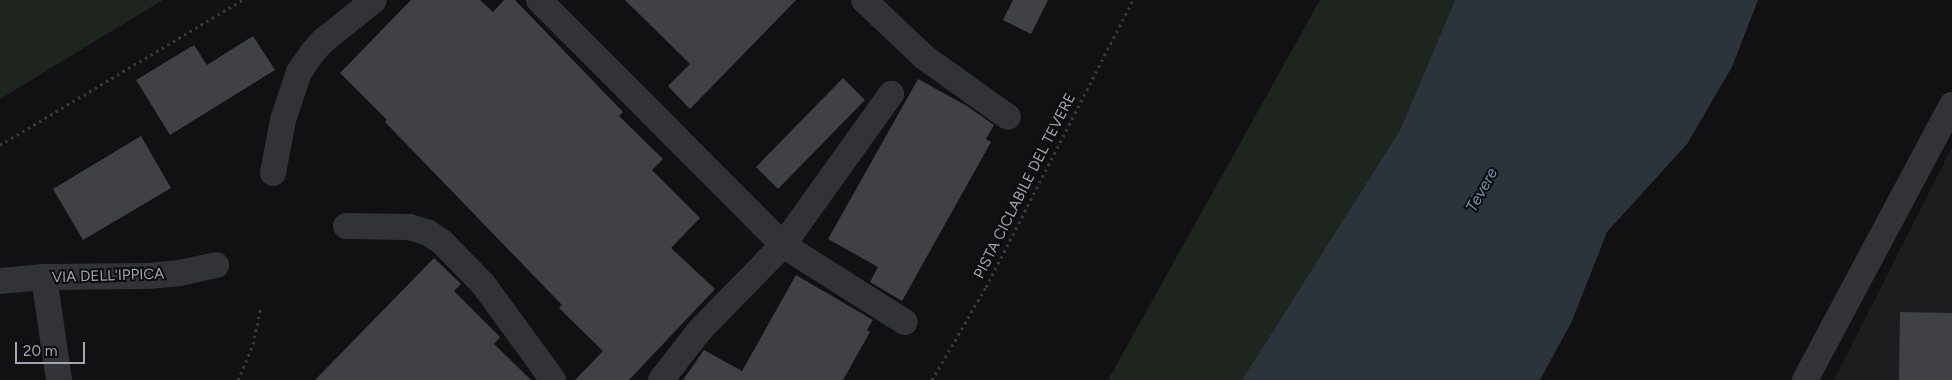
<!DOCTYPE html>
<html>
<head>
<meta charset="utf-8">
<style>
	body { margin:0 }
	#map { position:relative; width:1952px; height:380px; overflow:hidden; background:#111113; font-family:Figtree,sans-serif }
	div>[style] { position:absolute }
	.built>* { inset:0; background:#1d1d20 }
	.green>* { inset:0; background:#1e251f }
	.water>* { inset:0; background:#2b333b }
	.building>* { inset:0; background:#404146 }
	.path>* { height:3px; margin-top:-1.5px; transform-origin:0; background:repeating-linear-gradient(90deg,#383a3f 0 2.5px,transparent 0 6.5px) }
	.minor>* { height:26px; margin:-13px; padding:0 13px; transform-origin:13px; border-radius:13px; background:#323338 }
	span { translate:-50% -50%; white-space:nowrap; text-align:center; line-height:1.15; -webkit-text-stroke:4px #0c0c0e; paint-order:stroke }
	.street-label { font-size:15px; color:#a3a7b3 }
	.water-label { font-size:16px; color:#7994af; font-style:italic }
	.scale { position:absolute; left:15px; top:342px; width:70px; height:22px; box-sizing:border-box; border:2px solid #a3a7b3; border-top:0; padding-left:6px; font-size:15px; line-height:18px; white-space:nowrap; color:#a3a7b3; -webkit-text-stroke:4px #0c0c0e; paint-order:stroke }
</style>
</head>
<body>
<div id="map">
	<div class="built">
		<i style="clip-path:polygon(1952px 147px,1952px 380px,1834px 380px)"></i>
	</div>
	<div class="green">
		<i style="clip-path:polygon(0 0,163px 0,0 99px)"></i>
		<i style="clip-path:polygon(1320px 0,1455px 0,1400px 130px,1242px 380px,1108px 380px)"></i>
	</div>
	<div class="water">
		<i style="clip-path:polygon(1455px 0,1758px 0,1732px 67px,1687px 144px,1607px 232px,1572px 321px,1540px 380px,1242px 380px,1400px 130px)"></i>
	</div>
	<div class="building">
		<i style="clip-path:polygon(411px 0,480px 0,493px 12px,504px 0,515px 0,623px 112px,619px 116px,663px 159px,652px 170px,700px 218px,671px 248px,715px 289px,629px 380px,575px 380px,603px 351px,559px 308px,562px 305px,385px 122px,387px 120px,340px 73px)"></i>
		<i style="clip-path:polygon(625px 0,796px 0,690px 109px,668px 86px,690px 64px)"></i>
		<i style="clip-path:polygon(1013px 0,1048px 0,1031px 34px,1003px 20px)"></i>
		<i style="clip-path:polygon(253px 36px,275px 70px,170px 135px,136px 80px,194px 45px,207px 65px)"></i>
		<i style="clip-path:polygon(843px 78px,865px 100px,778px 189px,756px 167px)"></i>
		<i style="clip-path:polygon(918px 79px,967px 106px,994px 125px,986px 139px,991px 142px,902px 301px,870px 282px,878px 267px,828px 239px)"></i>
		<i style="clip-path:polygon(141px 136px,171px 188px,83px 240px,53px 189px)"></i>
		<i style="clip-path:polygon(434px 258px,461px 284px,454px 291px,500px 337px,494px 344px,531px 380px,315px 380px)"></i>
		<i style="clip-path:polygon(796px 275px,873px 320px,867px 330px,870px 332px,843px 380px,683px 380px,704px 350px,742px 371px)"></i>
		<i style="clip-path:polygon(1900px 312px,1952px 313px,1952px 380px,1899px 380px)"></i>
	</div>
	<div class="path">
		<i style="left:0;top:145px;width:282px;rotate:-30.9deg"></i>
		<i style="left:238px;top:380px;width:39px;rotate:-67deg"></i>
		<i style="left:253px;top:344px;width:38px;rotate:-78deg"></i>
		<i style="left:932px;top:380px;width:108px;rotate:-59.9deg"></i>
		<i style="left:986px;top:287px;width:322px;rotate:-62.9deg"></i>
	</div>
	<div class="minor">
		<i style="left:539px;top:0;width:346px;rotate:45.1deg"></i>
		<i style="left:783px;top:245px;width:144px;rotate:32.3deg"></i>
		<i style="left:864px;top:0;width:83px;rotate:43.5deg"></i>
		<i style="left:924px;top:57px;width:103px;rotate:35.5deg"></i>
		<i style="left:273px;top:173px;width:54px;rotate:-79.3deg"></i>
		<i style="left:283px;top:120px;width:51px;rotate:-71.6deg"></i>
		<i style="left:299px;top:72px;width:24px;rotate:-55deg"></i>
		<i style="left:313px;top:52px;width:15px;rotate:-48deg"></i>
		<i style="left:323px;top:41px;width:65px;rotate:-38.8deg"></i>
		<i style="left:346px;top:226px;width:63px;rotate:0.9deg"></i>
		<i style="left:409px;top:227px;width:19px;rotate:16deg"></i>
		<i style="left:427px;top:232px;width:18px;rotate:34deg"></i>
		<i style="left:442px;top:242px;width:59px;rotate:45.7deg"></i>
		<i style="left:483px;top:284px;width:119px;rotate:53.9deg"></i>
		<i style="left:44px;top:277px;width:104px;rotate:81.7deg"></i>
		<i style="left:0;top:281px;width:44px;rotate:-5.2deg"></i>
		<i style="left:44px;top:277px;width:103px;rotate:-0.6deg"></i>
		<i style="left:147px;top:276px;width:32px;rotate:-5deg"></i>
		<i style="left:179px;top:273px;width:38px;rotate:-12deg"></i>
		<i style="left:661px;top:380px;width:63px;rotate:-52deg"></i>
		<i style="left:700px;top:330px;width:119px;rotate:-45.7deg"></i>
		<i style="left:783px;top:245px;width:186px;rotate:-54.4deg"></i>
		<i style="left:1805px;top:380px;width:312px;rotate:-61.9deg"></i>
	</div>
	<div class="street-label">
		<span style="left:1025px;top:186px;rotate:-63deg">PISTA CICLABILE DEL TEVERE</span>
		<span style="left:108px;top:276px;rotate:-2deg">VIA DELL'IPPICA</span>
	</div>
	<div class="water-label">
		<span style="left:1482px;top:190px;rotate:-61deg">Tevere</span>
	</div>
	<div class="scale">20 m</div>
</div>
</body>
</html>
